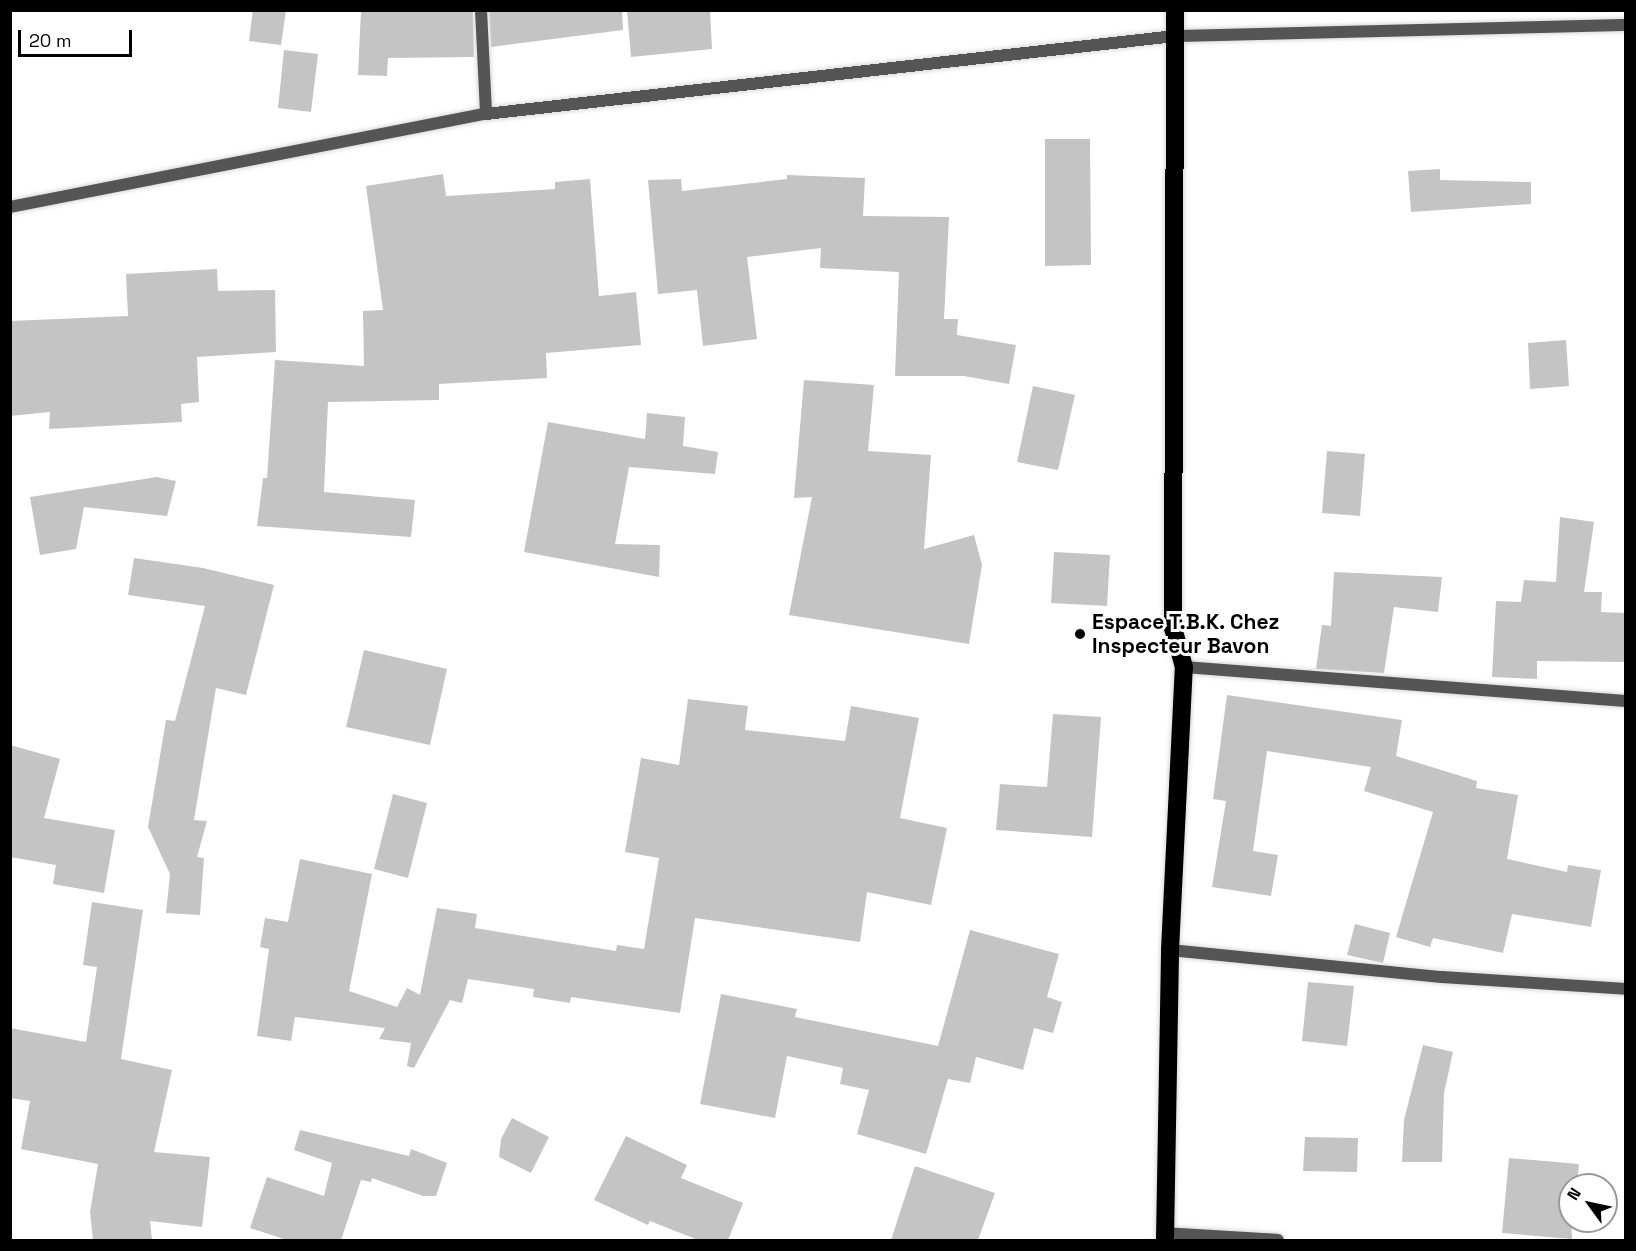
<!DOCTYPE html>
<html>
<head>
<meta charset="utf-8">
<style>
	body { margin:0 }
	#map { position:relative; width:1636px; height:1251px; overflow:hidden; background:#fff; font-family:"Space Grotesk",sans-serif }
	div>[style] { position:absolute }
	.building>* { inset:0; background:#c4c4c4 }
	.roads { filter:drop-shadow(0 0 2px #dbdbdb) drop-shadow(0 0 2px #dbdbdb) }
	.street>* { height:12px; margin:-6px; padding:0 6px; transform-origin:6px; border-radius:6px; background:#555 }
	.highway>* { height:18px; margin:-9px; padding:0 9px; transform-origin:9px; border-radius:9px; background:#000 }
	.dots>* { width:16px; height:16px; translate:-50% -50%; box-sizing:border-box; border:3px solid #fff; border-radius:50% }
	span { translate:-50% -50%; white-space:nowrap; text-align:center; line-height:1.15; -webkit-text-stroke:6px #fff; paint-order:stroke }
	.poi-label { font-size:21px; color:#000; font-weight:700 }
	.left { translate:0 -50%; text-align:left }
	.frame { position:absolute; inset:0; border:12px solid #000; pointer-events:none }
	.north { position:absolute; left:1558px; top:1173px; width:60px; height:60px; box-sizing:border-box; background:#fff; border:2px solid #999; border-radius:50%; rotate:303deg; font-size:16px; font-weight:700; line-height:24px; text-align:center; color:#000 }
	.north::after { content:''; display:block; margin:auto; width:21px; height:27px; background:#000; clip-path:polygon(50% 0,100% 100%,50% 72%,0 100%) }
	.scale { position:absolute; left:18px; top:30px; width:114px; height:27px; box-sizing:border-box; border:3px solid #000; border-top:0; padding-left:8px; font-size:18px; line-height:21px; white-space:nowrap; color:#000; -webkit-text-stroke:4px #fff; paint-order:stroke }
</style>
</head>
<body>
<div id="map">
	<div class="building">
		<i style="clip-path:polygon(253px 10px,286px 10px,281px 45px,249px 41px)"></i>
		<i style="clip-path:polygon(361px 10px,473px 10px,474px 57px,388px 58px,387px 76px,358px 75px)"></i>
		<i style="clip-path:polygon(489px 10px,622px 10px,623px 30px,491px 47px)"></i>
		<i style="clip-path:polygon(627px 10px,710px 10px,712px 49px,631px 57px)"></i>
		<i style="clip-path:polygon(284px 50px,318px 54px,311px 112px,278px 108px)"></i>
		<i style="clip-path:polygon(1045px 139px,1090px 139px,1091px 265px,1045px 266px)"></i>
		<i style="clip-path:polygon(1440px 169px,1440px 180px,1531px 182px,1531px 204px,1411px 212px,1408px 171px)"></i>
		<i style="clip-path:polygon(443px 174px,446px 196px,555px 189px,555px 182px,590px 179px,599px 296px,636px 292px,641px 345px,546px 353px,547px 378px,439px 384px,439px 400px,328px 402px,324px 492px,415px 500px,411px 537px,257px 526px,263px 478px,267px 478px,275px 360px,364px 366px,363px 311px,383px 310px,366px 186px)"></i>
		<i style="clip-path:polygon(787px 175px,865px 178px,863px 216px,949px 217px,944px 319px,958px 319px,957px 335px,1016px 345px,1009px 384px,964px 376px,895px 376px,899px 272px,820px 268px,821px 248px,747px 257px,757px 339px,703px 346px,697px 290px,658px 294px,648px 180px,681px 179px,682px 191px,787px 179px)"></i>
		<i style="clip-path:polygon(217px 269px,218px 291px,275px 290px,276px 352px,197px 357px,199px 402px,181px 404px,182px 422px,49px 429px,50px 412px,10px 416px,10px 321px,128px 316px,126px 274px)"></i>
		<i style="clip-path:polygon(1566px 340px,1569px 386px,1530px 389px,1528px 343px)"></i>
		<i style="clip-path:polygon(804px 380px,874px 385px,868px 451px,931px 455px,924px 549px,974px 535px,982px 565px,969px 644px,789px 615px,812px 497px,794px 498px)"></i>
		<i style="clip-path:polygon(1033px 386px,1075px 395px,1058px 470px,1017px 462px)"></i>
		<i style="clip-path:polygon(647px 413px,685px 417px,683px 446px,718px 452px,715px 474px,629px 467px,615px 544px,660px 545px,659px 577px,524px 552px,548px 422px,645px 439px)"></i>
		<i style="clip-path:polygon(1327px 451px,1365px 454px,1360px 516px,1322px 513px)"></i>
		<i style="clip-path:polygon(157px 477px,176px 481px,167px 516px,84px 507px,76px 549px,40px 555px,30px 497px)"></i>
		<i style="clip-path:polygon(1560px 517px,1594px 522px,1584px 592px,1602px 592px,1601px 612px,1626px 613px,1626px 662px,1537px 661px,1537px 679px,1492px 677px,1496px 601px,1521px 602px,1524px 580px,1556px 582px)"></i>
		<i style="clip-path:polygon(1054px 552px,1110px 555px,1107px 606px,1051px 603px)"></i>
		<i style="clip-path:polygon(134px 558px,203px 568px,274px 585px,246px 695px,216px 688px,194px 820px,207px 821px,197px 857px,204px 858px,200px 915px,166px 913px,170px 874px,148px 827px,166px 720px,175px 721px,205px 606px,128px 595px)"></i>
		<i style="clip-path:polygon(1334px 572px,1442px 577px,1438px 612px,1394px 607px,1384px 673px,1316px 669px,1322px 625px,1331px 626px)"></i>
		<i style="clip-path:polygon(364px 650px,447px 669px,430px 745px,346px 727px)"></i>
		<i style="clip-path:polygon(1227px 695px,1402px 720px,1396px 756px,1477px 781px,1476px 788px,1518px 795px,1507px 859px,1567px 872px,1568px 865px,1601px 870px,1591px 927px,1512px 914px,1503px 953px,1433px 938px,1430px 947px,1396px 937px,1433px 812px,1364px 791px,1371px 767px,1267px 751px,1253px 851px,1278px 855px,1271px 896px,1212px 887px,1226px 801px,1213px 799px)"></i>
		<i style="clip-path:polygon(688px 699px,748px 706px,745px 730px,845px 741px,851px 706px,919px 718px,900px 818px,947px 828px,931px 905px,867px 892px,860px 942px,695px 918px,680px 1013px,571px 997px,570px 1003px,533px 997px,534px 989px,468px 979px,462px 1003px,450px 1000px,414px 1068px,407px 1066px,411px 1043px,379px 1039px,385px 1028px,295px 1017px,291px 1041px,257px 1036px,269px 949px,260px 947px,265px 918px,288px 922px,300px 859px,372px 874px,349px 991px,397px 1007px,407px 988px,420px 995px,437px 908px,477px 914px,475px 928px,616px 951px,617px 945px,644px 949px,659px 858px,625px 852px,641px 758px,679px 765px)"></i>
		<i style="clip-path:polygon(1053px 714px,1101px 717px,1092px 837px,996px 830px,1000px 784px,1047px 787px)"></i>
		<i style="clip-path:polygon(10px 745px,60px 759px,44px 818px,115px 830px,104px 893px,53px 884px,56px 865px,10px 857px)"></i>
		<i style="clip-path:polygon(393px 794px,427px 803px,408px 878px,374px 869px)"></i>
		<i style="clip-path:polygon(92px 902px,143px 910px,121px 1059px,172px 1070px,154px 1152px,210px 1157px,202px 1227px,150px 1221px,152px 1240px,93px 1240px,90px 1212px,98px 1164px,21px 1149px,30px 1101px,10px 1098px,10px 1028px,86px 1042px,97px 967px,83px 965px)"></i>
		<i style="clip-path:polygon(1355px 924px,1390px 933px,1383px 963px,1347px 955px)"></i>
		<i style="clip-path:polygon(970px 930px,1059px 954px,1047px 997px,1062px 1002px,1053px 1033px,1034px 1028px,1023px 1070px,976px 1057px,970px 1083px,948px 1079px,926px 1154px,857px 1134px,869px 1090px,840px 1084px,843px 1068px,787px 1056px,775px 1118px,700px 1104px,721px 994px,797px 1009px,795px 1017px,938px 1046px)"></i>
		<i style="clip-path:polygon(1308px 982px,1354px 986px,1347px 1046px,1302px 1041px)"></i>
		<i style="clip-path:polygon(1423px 1045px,1453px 1052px,1444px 1093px,1442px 1162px,1402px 1162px,1404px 1120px)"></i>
		<i style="clip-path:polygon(512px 1118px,549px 1137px,531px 1173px,499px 1157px,501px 1139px)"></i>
		<i style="clip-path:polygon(300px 1130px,409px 1156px,411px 1149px,447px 1163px,436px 1196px,423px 1196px,372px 1178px,371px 1182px,361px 1180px,341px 1240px,287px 1240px,250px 1228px,267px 1177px,324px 1196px,332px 1163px,294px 1150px)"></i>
		<i style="clip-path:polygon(626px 1136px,687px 1165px,681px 1178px,743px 1203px,728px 1240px,698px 1240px,650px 1221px,648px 1225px,594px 1200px)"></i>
		<i style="clip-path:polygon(1305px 1137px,1358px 1138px,1357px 1172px,1303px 1171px)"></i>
		<i style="clip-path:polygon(1509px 1158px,1579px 1164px,1577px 1185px,1570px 1185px,1572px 1239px,1502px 1233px)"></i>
		<i style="clip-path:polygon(915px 1166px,995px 1193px,978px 1240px,891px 1240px)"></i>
	</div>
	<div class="roads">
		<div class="street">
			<i style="left:481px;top:10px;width:104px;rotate:87.2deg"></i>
			<i style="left:10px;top:207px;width:485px;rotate:-11.1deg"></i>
			<i style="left:486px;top:114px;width:693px;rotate:-6.46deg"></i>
			<i style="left:1175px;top:36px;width:451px;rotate:-1.4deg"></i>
			<i style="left:1184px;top:667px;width:443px;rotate:4.4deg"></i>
			<i style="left:1170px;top:950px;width:273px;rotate:5.7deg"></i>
			<i style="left:1442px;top:977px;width:184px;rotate:3.7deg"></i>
			<i style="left:1165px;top:1233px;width:113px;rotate:3.5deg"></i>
		</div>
		<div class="highway">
			<i style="left:1165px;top:1240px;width:290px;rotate:-89deg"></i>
			<i style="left:1170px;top:950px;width:283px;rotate:-87.2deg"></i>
			<i style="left:1184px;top:667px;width:41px;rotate:-105.8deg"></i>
			<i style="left:1173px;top:628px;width:618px;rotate:-89.81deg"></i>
		</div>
	</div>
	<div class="dots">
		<i style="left:1080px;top:634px;background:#000"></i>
	</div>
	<div class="poi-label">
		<span class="left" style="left:1092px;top:634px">Espace T.B.K. Chez<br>Inspecteur Bavon</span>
	</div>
	<div class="frame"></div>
	<div class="north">N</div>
	<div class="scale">20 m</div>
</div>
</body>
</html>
